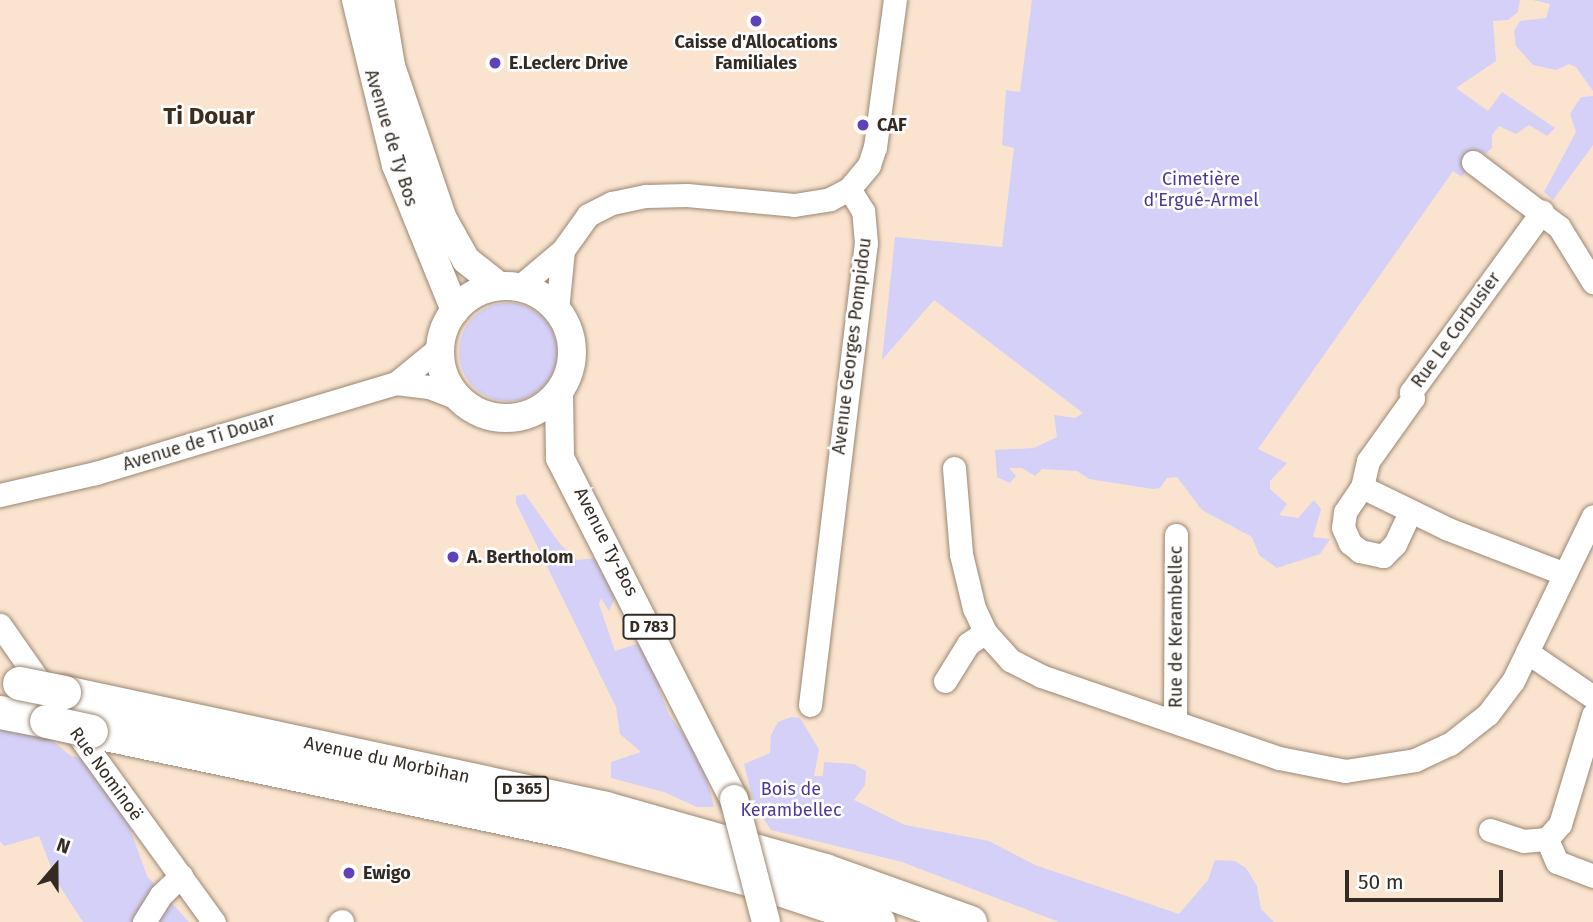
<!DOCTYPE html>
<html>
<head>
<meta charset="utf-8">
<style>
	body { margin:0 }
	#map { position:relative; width:1593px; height:922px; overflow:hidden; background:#fae4cf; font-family:"Fira Sans",sans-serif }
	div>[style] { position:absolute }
	.green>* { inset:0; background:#d4d0f7 }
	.round { border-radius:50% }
	.roads { filter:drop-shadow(0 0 2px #9b8774) drop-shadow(0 0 2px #9b8774) }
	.minor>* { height:23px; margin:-11.5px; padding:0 11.5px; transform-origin:11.5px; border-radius:11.5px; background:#fff }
	.major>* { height:28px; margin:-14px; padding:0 14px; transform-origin:14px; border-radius:14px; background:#fff }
	.major>.ring { margin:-14px; padding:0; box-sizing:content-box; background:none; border:28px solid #fff; border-radius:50% }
	.highway>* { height:33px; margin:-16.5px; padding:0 16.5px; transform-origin:16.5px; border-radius:16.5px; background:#fff }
	.bridges { filter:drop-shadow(0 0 2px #9b8774) drop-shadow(0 0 2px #9b8774) }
	.major-bridge>* { height:28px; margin:-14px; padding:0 14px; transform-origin:14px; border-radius:14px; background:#fff }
	.highway-bridge>* { height:33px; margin:-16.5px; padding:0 16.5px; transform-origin:16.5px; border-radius:16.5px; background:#fff }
	.dots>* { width:19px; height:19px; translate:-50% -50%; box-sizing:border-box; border:4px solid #fff; border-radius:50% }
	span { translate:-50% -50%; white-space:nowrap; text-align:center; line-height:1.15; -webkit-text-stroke:5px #fff; paint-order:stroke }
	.shield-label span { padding:2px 5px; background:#fff; border:2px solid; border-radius:5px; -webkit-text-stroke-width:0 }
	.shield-label { font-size:16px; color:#342c24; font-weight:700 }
	.poi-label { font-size:18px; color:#342c24; font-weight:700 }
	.left { translate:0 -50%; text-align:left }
	.street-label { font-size:18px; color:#342c24 }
	.park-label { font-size:18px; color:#4f3898 }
	.district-label { font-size:24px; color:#3e2d1c; font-weight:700 }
	.north { position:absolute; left:21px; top:831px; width:70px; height:70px; -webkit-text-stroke:5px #fff; paint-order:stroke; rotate:20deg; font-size:19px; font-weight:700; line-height:28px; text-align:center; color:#342c24 }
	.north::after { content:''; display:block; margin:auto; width:24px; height:32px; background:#342c24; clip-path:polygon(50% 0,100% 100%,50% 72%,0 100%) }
	.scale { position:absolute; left:1345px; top:870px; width:158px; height:32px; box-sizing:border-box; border:4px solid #342c24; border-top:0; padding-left:9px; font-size:21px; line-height:24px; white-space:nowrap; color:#342c24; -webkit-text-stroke:5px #fff; paint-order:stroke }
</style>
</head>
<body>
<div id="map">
	<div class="green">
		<i style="clip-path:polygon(1032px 0,1520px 0,1518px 12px,1508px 20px,1493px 21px,1496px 61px,1456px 88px,1488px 111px,1502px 92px,1555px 128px,1547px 136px,1529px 125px,1516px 134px,1499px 126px,1492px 135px,1492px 148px,1485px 154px,1480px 152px,1462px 177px,1453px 171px,1258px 449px,1287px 463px,1270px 481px,1270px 489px,1287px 504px,1279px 515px,1298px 518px,1314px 500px,1321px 509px,1313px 537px,1330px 539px,1320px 554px,1277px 568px,1259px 555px,1252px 537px,1202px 510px,1177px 477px,1167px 478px,1160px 488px,1153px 489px,1089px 479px,1077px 471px,1042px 469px,1035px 476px,1022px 468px,1009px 468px,1016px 476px,1010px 483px,997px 477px,995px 450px,1034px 448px,1057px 437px,1054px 415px,1075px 418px,1083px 413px,934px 300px,882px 360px,895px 237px,1002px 247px,1014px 148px,1002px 145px,1006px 90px,1020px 92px)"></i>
		<i style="clip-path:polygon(1533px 0,1593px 0,1593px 91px,1576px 67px,1569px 64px,1556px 70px,1533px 65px,1516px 46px,1514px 31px,1520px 21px,1546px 18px,1550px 4px)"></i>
		<i style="clip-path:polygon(1593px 96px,1593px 145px,1553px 200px,1544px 192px,1576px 132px,1570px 114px,1581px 97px)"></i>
		<i class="round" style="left:459px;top:303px;width:98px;height:98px"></i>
		<i style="clip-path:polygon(525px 494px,560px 544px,577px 560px,596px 558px,617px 593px,609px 611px,601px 598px,599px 604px,615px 651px,640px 643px,662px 682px,659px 689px,669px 715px,702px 759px,714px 807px,697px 807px,664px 792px,611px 778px,611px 762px,641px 752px,620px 734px,616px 707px,516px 503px,516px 496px)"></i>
		<i style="clip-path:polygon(791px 717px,800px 718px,819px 749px,814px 776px,823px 776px,824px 762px,854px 764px,866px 771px,865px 785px,854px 800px,905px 825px,989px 841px,1035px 865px,1179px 914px,1208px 880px,1215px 860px,1235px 861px,1246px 868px,1257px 886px,1261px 909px,1274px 922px,1059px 922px,902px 862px,771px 830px,754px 804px,744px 764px,770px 753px,771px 735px,778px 722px)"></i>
		<i style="clip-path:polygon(0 727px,48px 737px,71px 756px,82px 758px,128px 823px,147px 876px,189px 922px,83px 922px,57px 882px,39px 836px,4px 846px,0 841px)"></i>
	</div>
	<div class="roads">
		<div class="minor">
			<i style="left:1473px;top:162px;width:108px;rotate:37.1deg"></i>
			<i style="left:1559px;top:227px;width:65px;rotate:58.3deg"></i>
			<i style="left:519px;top:287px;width:57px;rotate:-40.1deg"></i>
			<i style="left:563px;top:250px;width:43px;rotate:-54.5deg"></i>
			<i style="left:588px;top:215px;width:27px;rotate:-27deg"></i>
			<i style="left:612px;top:203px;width:35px;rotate:-12deg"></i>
			<i style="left:646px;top:196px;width:41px;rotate:-1.4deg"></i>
			<i style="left:687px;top:195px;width:107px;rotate:5.3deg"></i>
			<i style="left:794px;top:205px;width:36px;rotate:-9deg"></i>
			<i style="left:830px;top:199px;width:21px;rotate:-28deg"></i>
			<i style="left:849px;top:189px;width:31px;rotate:-50deg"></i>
			<i style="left:869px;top:165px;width:19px;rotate:-72deg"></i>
			<i style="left:875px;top:147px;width:148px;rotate:-82.3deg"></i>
			<i style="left:557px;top:310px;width:60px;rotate:-84.3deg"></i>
			<i style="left:396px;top:383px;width:33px;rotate:7deg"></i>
			<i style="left:429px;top:387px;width:33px;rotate:21deg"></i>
			<i style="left:954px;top:468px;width:86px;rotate:85.3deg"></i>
			<i style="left:961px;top:554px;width:56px;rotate:76.5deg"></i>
			<i style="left:974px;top:608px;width:26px;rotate:65deg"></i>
			<i style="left:985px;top:632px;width:38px;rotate:48deg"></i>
			<i style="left:1010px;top:660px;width:35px;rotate:27deg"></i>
			<i style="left:1041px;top:676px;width:252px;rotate:19deg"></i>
			<i style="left:1279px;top:758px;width:67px;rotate:11.1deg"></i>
			<i style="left:1345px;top:771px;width:71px;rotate:-8.9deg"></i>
			<i style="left:1415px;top:760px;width:38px;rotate:-25deg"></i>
			<i style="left:1450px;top:744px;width:48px;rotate:-38.3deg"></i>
			<i style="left:1488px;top:714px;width:41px;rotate:-52.9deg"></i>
			<i style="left:1513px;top:681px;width:183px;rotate:-64.1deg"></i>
			<i style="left:1362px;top:487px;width:27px;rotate:-77deg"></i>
			<i style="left:1368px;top:461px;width:77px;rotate:-54.5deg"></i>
			<i style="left:1413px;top:398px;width:6px;rotate:-108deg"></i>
			<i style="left:1411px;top:392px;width:223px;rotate:-54deg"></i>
			<i style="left:0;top:495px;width:98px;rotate:-12.9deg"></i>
			<i style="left:96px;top:473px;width:313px;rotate:-16.7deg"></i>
			<i style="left:396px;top:383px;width:57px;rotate:-39.3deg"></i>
			<i style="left:1410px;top:512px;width:35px;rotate:115deg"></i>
			<i style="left:1395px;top:544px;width:17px;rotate:135deg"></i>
			<i style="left:1383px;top:556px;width:24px;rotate:-168deg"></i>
			<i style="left:1360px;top:551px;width:13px;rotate:-141deg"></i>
			<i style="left:1350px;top:543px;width:17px;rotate:-114deg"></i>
			<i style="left:1343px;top:527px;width:15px;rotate:-82deg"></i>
			<i style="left:1345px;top:512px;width:30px;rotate:-56deg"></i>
			<i style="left:1362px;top:487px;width:96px;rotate:26deg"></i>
			<i style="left:1448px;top:529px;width:125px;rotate:21deg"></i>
			<i style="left:0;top:625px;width:80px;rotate:55.1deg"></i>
			<i style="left:1527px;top:652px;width:80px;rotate:34.3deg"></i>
			<i style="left:945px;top:681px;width:44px;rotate:-58.1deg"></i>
			<i style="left:968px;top:644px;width:21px;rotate:-35deg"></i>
			<i style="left:810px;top:705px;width:465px;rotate:-83.1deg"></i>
			<i style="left:866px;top:243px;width:32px;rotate:-95deg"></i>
			<i style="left:863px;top:211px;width:26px;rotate:-122deg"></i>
			<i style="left:1593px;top:715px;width:114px;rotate:106.8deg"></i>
			<i style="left:1560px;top:824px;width:20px;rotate:131deg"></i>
			<i style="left:1547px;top:839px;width:25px;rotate:67deg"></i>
			<i style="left:1557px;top:862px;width:39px;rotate:21deg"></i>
			<i style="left:1175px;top:719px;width:184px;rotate:-89.7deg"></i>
			<i style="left:69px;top:722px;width:247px;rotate:54.1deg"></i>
			<i style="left:1490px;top:830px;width:35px;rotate:18deg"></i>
			<i style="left:1523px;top:841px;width:24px;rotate:-5deg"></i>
			<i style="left:144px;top:922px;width:32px;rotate:-58deg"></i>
			<i style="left:161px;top:895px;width:28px;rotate:-44deg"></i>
			<i style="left:340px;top:922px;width:2px;rotate:-27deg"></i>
		</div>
		<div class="major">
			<i style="left:356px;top:0;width:170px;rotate:76.4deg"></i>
			<i style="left:396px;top:165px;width:157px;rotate:67.9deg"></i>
			<i style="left:380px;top:0;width:67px;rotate:80.5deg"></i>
			<i style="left:391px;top:66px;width:159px;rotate:71.3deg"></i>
			<i style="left:442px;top:217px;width:49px;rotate:60.8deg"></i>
			<i style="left:466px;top:260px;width:42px;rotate:38.2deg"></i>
			<i class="ring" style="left:440px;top:286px;width:104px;height:104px"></i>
			<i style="left:559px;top:393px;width:65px;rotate:89.1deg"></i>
			<i style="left:560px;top:458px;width:383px;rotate:63deg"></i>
		</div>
		<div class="highway">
			<i style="left:64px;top:692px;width:554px;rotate:12.08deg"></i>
			<i style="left:606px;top:808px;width:228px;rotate:15.8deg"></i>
			<i style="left:825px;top:870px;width:154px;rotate:19.7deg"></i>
			<i style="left:0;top:712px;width:47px;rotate:11.1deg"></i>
			<i style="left:91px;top:731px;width:490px;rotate:11.9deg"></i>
			<i style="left:570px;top:832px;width:191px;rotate:14.8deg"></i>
			<i style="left:755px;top:881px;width:130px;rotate:18.4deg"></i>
		</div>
	</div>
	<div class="bridges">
		<div class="major-bridge">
			<i style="left:734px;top:799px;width:127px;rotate:75.4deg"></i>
		</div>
		<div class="highway-bridge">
			<i style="left:19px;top:683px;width:46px;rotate:11.3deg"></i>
			<i style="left:46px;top:721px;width:46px;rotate:12.5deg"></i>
		</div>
	</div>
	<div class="dots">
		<i style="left:756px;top:21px;background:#5f41b9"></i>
		<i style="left:495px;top:63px;background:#5f41b9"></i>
		<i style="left:863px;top:125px;background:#5f41b9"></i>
		<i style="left:453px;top:557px;background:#5f41b9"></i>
		<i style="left:349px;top:873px;background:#5f41b9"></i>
	</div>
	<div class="shield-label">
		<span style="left:649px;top:627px">D 783</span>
		<span style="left:522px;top:789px">D 365</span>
	</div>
	<div class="poi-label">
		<span style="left:756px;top:53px">Caisse d'Allocations<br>Familiales</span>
		<span class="left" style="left:509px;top:63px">E.Leclerc Drive</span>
		<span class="left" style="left:877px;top:125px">CAF</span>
		<span class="left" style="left:467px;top:557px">A. Bertholom</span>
		<span class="left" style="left:363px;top:873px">Ewigo</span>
	</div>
	<div class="street-label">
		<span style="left:391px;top:138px;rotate:73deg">Avenue de Ty Bos</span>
		<span style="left:1456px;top:330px;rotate:-54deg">Rue Le Corbusier</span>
		<span style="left:852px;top:346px;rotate:-83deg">Avenue Georges Pompidou</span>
		<span style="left:199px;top:442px;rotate:-17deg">Avenue de Ti Douar</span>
		<span style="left:606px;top:542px;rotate:63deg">Avenue Ty-Bos</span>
		<span style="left:1176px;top:627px;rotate:-90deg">Rue de Kerambellec</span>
		<span style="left:387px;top:760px;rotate:12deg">Avenue du Morbihan</span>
		<span style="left:106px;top:774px;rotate:54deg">Rue Nominoë</span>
	</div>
	<div class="park-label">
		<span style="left:1201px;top:190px">Cimetière<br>d'Ergué-Armel</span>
		<span style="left:791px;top:800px">Bois de<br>Kerambellec</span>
	</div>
	<div class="district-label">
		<span style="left:209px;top:117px">Ti Douar</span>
	</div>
	<div class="north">N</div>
	<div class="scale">50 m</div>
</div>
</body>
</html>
